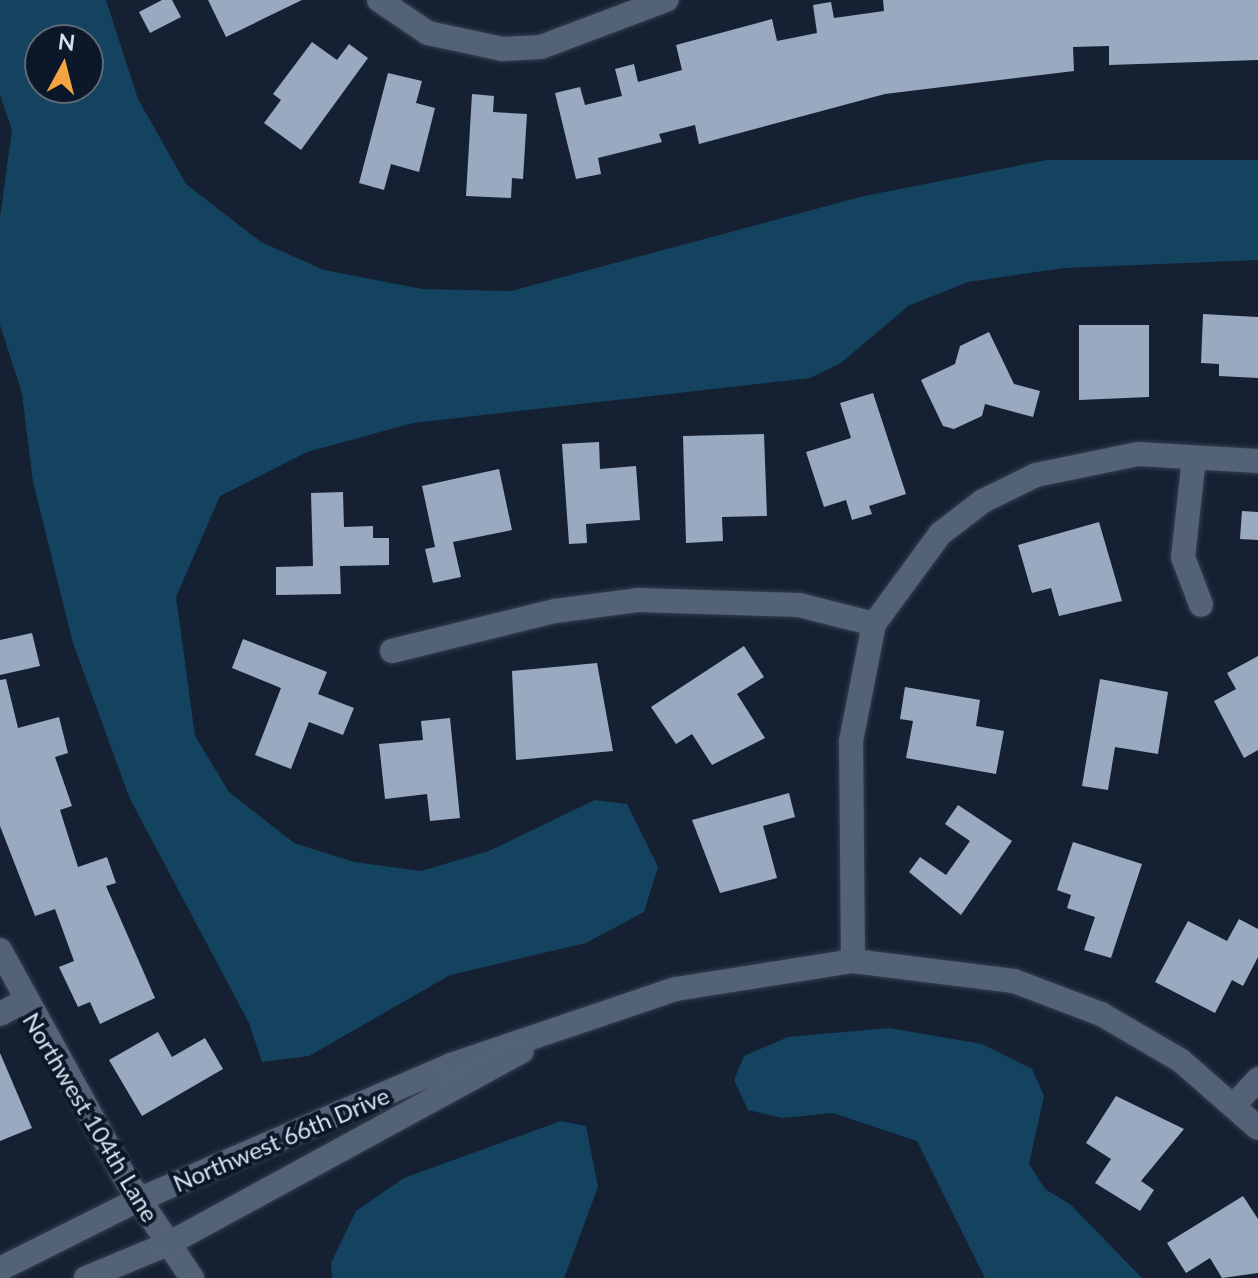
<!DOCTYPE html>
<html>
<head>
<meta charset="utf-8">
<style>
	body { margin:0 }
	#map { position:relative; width:1258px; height:1278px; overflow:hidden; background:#152133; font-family:Lato,sans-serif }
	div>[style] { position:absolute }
	.water>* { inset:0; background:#13435e }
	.building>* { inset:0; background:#98a9c0 }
	.roads { filter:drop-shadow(0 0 2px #353e4d) drop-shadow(0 0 2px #353e4d) }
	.street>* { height:24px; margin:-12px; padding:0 12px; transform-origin:12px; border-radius:12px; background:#536277 }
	span { translate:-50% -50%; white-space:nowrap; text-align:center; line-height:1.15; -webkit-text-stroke:8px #0c1829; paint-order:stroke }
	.street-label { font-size:24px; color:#d8e1ed }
	.north { position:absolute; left:24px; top:24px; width:80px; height:80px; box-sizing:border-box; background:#0c1829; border:2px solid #5e6877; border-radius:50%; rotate:7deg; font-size:22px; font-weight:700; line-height:32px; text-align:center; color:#d8e1ed }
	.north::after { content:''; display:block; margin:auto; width:28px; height:36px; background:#f2a541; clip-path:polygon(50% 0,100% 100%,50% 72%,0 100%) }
</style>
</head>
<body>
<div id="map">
	<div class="water">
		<i style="clip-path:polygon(evenodd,0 0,106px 0,138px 99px,186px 184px,261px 242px,324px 270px,422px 289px,511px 291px,864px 196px,1047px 160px,1258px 160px,1258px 260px,1064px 268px,968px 282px,908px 306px,841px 363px,810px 378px,413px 423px,307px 452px,220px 496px,176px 597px,195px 736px,229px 792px,294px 843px,354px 862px,421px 871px,489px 851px,595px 800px,627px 804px,658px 867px,644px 912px,586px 943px,450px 975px,309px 1056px,262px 1062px,249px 1023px,130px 799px,73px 643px,33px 482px,22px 393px,0 325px,0 218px,12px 130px,0 95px,0 0,88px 40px,88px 88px,40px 88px,40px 40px,88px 40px)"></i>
		<i style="clip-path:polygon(889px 1028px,982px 1044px,1032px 1069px,1044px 1096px,1029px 1164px,1045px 1189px,1071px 1205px,1142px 1278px,985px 1278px,917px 1141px,833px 1113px,782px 1118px,748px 1110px,734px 1080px,744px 1056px,788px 1037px)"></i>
		<i style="clip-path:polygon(561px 1121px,586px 1126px,598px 1187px,564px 1278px,332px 1278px,331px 1263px,356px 1211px,404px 1178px)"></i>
	</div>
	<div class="building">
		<i style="clip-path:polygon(162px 0,172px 0,181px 17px,150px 33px,139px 12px)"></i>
		<i style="clip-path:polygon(208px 0,302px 0,226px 37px)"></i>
		<i style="clip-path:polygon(883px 0,1258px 0,1258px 60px,1109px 65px,1109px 46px,1073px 47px,1074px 71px,885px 94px,699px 144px,695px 125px,659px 134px,662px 142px,598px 158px,601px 174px,576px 179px,555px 93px,580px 87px,585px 105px,622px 96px,615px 69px,634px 64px,638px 82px,682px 70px,676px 45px,772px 19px,777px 41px,817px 33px,813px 5px,831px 2px,834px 18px,884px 11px)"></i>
		<i style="clip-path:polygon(312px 42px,337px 60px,349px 44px,368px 58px,301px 150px,264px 123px,281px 100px,273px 94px)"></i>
		<i style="clip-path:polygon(388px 73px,422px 81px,416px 103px,435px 108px,419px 172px,391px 164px,384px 190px,359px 183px)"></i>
		<i style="clip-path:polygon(472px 94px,494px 96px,493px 112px,527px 114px,523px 179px,512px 178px,511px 198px,466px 196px)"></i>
		<i style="clip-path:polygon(1203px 314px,1258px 317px,1258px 378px,1219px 376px,1219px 364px,1201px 363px)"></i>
		<i style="clip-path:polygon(1079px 325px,1149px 325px,1149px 397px,1079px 400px)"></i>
		<i style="clip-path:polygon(989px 332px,1014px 384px,1040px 391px,1033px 417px,985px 404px,982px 416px,954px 429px,943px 426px,921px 380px,955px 364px,960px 346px)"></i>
		<i style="clip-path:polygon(873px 393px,906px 494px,869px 506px,872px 514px,852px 520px,846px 500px,824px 507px,806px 452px,851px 438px,840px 403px)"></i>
		<i style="clip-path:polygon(764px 434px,767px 516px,722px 517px,723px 541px,686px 543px,683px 436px)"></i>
		<i style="clip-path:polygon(599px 442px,600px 469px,636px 466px,640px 520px,586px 524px,587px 543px,569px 544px,562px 444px)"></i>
		<i style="clip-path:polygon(499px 469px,512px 530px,453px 542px,461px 577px,433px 583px,425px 549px,435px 547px,422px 486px)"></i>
		<i style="clip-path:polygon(343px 492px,344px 527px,373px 526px,373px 538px,389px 538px,389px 565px,340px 566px,341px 594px,276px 595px,276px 567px,313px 566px,311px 493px)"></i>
		<i style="clip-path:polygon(1242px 511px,1258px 512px,1258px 540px,1240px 539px)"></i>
		<i style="clip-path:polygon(1099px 522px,1122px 601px,1059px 616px,1051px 588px,1032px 593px,1018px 545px)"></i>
		<i style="clip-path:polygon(32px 633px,40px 666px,0 675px,0 640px)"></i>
		<i style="clip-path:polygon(243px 639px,327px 672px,318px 694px,354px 708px,343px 735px,309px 722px,291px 769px,255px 755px,281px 688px,232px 668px)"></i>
		<i style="clip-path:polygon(744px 646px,764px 677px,737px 694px,765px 738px,712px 765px,692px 734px,676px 744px,651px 707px)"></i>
		<i style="clip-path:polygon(1258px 656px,1258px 750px,1244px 758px,1214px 701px,1236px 689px,1227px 673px)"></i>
		<i style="clip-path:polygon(597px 663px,613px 751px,516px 760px,512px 671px)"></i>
		<i style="clip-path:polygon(6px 679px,18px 728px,59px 717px,68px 753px,55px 757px,72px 806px,60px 810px,78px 867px,107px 857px,116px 883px,106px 886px,155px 998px,100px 1024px,90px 1002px,78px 1007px,59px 967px,74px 961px,55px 909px,35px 916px,0 826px,0 680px)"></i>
		<i style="clip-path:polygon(1100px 679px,1168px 692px,1158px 754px,1115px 747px,1108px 790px,1082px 786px)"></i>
		<i style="clip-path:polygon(905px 687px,980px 700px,976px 726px,1004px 731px,996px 774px,906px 758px,913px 721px,900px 719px)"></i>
		<i style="clip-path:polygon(450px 718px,460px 818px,430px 821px,427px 794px,385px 799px,379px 744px,423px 740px,421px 721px)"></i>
		<i style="clip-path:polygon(789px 793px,795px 817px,763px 826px,777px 878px,720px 893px,692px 820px)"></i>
		<i style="clip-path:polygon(958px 805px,1012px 841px,961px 915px,909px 872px,920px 857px,946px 875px,970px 841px,945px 824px)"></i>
		<i style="clip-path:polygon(1073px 842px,1142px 864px,1111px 958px,1084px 950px,1095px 917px,1067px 908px,1071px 895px,1057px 890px)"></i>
		<i style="clip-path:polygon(1239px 919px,1258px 929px,1258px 957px,1243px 986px,1232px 980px,1215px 1013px,1155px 982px,1188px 921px,1227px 941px)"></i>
		<i style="clip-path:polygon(158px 1032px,172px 1057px,205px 1038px,223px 1069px,142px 1116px,109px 1060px)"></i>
		<i style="clip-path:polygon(0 1053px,32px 1128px,0 1141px)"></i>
		<i style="clip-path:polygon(1116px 1096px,1184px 1129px,1141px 1181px,1154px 1190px,1140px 1211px,1095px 1183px,1111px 1159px,1086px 1143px)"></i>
		<i style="clip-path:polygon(1243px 1196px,1258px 1219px,1258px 1273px,1222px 1278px,1210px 1258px,1186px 1273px,1167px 1243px)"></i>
	</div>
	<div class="roads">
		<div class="street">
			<i style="left:379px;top:0;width:59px;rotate:34deg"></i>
			<i style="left:428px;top:33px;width:76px;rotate:12.2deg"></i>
			<i style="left:502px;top:49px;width:39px;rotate:-3deg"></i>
			<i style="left:541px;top:47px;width:134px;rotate:-20.6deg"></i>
			<i style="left:1194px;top:458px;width:100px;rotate:96.3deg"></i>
			<i style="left:1183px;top:557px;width:51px;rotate:69.4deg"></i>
			<i style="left:392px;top:651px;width:168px;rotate:-13.8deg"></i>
			<i style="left:555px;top:611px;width:83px;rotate:-7.6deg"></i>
			<i style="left:637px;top:600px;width:162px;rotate:1.8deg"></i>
			<i style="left:799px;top:605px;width:77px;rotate:14.2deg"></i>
			<i style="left:874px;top:624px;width:112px;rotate:-53.7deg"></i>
			<i style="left:940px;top:534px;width:54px;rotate:-37.5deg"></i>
			<i style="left:983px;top:501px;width:59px;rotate:-26.1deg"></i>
			<i style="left:1036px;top:475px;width:104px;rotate:-11.6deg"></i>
			<i style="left:1138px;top:454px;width:120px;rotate:3.3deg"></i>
			<i style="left:0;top:950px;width:264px;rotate:61.2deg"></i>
			<i style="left:127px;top:1181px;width:117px;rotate:56.2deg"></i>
			<i style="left:853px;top:961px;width:220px;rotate:-90.5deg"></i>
			<i style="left:851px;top:741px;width:119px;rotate:-78.9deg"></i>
			<i style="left:0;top:1014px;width:26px;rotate:-28deg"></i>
			<i style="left:1236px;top:1103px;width:33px;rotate:-47deg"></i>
			<i style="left:0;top:1269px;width:154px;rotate:-26.6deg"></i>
			<i style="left:138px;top:1200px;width:341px;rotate:-23.3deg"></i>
			<i style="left:451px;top:1065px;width:237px;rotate:-18.7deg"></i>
			<i style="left:676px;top:989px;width:179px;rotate:-9deg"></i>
			<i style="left:853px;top:961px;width:162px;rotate:7.1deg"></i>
			<i style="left:1014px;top:981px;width:93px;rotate:20.8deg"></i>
			<i style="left:1101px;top:1014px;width:91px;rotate:30.2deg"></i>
			<i style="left:1180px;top:1060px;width:103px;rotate:41.1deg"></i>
			<i style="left:86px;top:1278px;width:89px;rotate:-22.5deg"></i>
			<i style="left:168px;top:1244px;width:403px;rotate:-28.6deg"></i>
		</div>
	</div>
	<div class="street-label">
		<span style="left:91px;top:1117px;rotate:59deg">Northwest 104th Lane</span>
		<span style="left:281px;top:1139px;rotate:-23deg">Northwest 66th Drive</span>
	</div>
	<div class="north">N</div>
</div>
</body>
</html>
